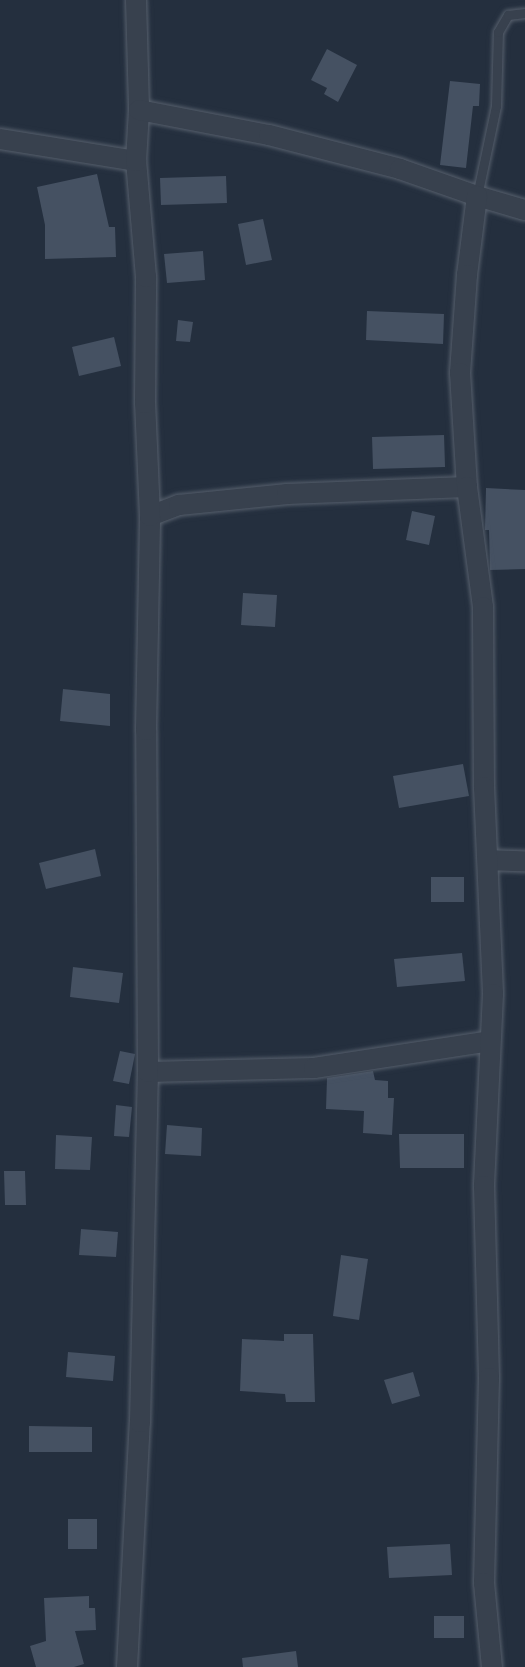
<!DOCTYPE html>
<html>
<head>
<meta charset="utf-8">
<style>
	body { margin:0 }
	#map { position:relative; width:525px; height:1667px; overflow:hidden; background:#242f3e; font-family:"Exo 2",sans-serif }
	div>[style] { position:absolute }
	.building>* { inset:0; background:#455162 }
	.roads { filter:drop-shadow(0 0 2px #565f6c) drop-shadow(0 0 2px #565f6c) }
	.service>* { height:9px; margin:-4.5px; padding:0 4.5px; transform-origin:4.5px; border-radius:4.5px; background:#38414e }
	.minor>* { height:20px; margin:-10px; padding:0 10px; transform-origin:10px; border-radius:10px; background:#38414e }
	span { translate:-50% -50%; white-space:nowrap; text-align:center; line-height:1.15; -webkit-text-stroke:4.5px #1d2633; paint-order:stroke }
</style>
</head>
<body>
<div id="map">
	<div class="building">
		<i style="clip-path:polygon(327px 49px,357px 65px,338px 102px,324px 94px,327px 88px,311px 80px)"></i>
		<i style="clip-path:polygon(450px 81px,480px 84px,479px 106px,473px 106px,466px 168px,440px 165px)"></i>
		<i style="clip-path:polygon(97px 174px,109px 227px,115px 227px,116px 257px,45px 259px,45px 225px,37px 187px)"></i>
		<i style="clip-path:polygon(226px 176px,227px 203px,161px 205px,160px 178px)"></i>
		<i style="clip-path:polygon(263px 219px,272px 260px,246px 265px,238px 224px)"></i>
		<i style="clip-path:polygon(203px 251px,205px 280px,167px 283px,164px 254px)"></i>
		<i style="clip-path:polygon(367px 311px,444px 314px,443px 344px,366px 340px)"></i>
		<i style="clip-path:polygon(178px 320px,193px 322px,190px 342px,176px 341px)"></i>
		<i style="clip-path:polygon(114px 337px,121px 366px,79px 376px,72px 347px)"></i>
		<i style="clip-path:polygon(444px 435px,445px 467px,373px 469px,372px 437px)"></i>
		<i style="clip-path:polygon(486px 488px,525px 490px,525px 569px,490px 570px,489px 530px,485px 530px)"></i>
		<i style="clip-path:polygon(412px 511px,435px 516px,429px 545px,406px 540px)"></i>
		<i style="clip-path:polygon(243px 593px,277px 595px,275px 627px,241px 625px)"></i>
		<i style="clip-path:polygon(63px 689px,110px 694px,110px 726px,60px 721px)"></i>
		<i style="clip-path:polygon(463px 764px,469px 796px,399px 808px,393px 776px)"></i>
		<i style="clip-path:polygon(95px 849px,101px 876px,46px 889px,39px 863px)"></i>
		<i style="clip-path:polygon(431px 877px,464px 877px,464px 902px,431px 902px)"></i>
		<i style="clip-path:polygon(462px 953px,465px 981px,397px 987px,394px 959px)"></i>
		<i style="clip-path:polygon(73px 967px,123px 973px,119px 1003px,70px 997px)"></i>
		<i style="clip-path:polygon(120px 1051px,135px 1054px,129px 1084px,113px 1081px)"></i>
		<i style="clip-path:polygon(373px 1071px,375px 1080px,388px 1081px,388px 1098px,394px 1098px,392px 1135px,363px 1133px,364px 1111px,326px 1109px,327px 1078px)"></i>
		<i style="clip-path:polygon(116px 1105px,132px 1107px,129px 1137px,114px 1136px)"></i>
		<i style="clip-path:polygon(167px 1125px,202px 1128px,201px 1156px,165px 1154px)"></i>
		<i style="clip-path:polygon(399px 1134px,464px 1134px,464px 1168px,400px 1168px)"></i>
		<i style="clip-path:polygon(56px 1135px,92px 1137px,90px 1170px,55px 1169px)"></i>
		<i style="clip-path:polygon(4px 1171px,25px 1171px,26px 1205px,5px 1205px)"></i>
		<i style="clip-path:polygon(81px 1229px,118px 1232px,116px 1257px,79px 1255px)"></i>
		<i style="clip-path:polygon(341px 1255px,368px 1259px,359px 1320px,333px 1316px)"></i>
		<i style="clip-path:polygon(284px 1334px,313px 1334px,315px 1402px,286px 1402px,285px 1394px,240px 1391px,242px 1339px,284px 1341px)"></i>
		<i style="clip-path:polygon(68px 1352px,115px 1356px,113px 1381px,66px 1377px)"></i>
		<i style="clip-path:polygon(413px 1372px,420px 1396px,392px 1404px,384px 1380px)"></i>
		<i style="clip-path:polygon(29px 1426px,92px 1427px,92px 1452px,29px 1452px)"></i>
		<i style="clip-path:polygon(68px 1519px,97px 1519px,97px 1549px,68px 1549px)"></i>
		<i style="clip-path:polygon(450px 1544px,452px 1575px,389px 1578px,387px 1547px)"></i>
		<i style="clip-path:polygon(89px 1596px,89px 1608px,95px 1608px,96px 1630px,75px 1631px,84px 1664px,74px 1667px,36px 1667px,30px 1646px,46px 1641px,44px 1598px)"></i>
		<i style="clip-path:polygon(434px 1616px,464px 1616px,464px 1638px,434px 1638px)"></i>
		<i style="clip-path:polygon(296px 1651px,298px 1667px,243px 1667px,242px 1658px)"></i>
	</div>
	<div class="roads">
		<div class="service">
			<i style="left:477px;top:196px;width:92px;rotate:-78.1deg"></i>
			<i style="left:496px;top:106px;width:74px;rotate:-88.5deg"></i>
			<i style="left:498px;top:32px;width:20px;rotate:-60deg"></i>
			<i style="left:508px;top:15px;width:17px;rotate:-7deg"></i>
		</div>
		<div class="minor">
			<i style="left:136px;top:0;width:110px;rotate:88.4deg"></i>
			<i style="left:0;top:139px;width:138px;rotate:9.2deg"></i>
			<i style="left:477px;top:196px;width:50px;rotate:16.3deg"></i>
			<i style="left:150px;top:516px;width:31px;rotate:-21deg"></i>
			<i style="left:179px;top:505px;width:109px;rotate:-5.8deg"></i>
			<i style="left:287px;top:494px;width:180px;rotate:-2.2deg"></i>
			<i style="left:488px;top:860px;width:37px;rotate:2deg"></i>
			<i style="left:148px;top:1072px;width:166px;rotate:-1.4deg"></i>
			<i style="left:314px;top:1068px;width:178px;rotate:-8.7deg"></i>
			<i style="left:127px;top:1667px;width:245px;rotate:-87deg"></i>
			<i style="left:140px;top:1422px;width:350px;rotate:-88.7deg"></i>
			<i style="left:148px;top:1072px;width:342px;rotate:-90.3deg"></i>
			<i style="left:146px;top:730px;width:214px;rotate:-88.9deg"></i>
			<i style="left:150px;top:516px;width:113px;rotate:-92.5deg"></i>
			<i style="left:145px;top:403px;width:126px;rotate:-89.5deg"></i>
			<i style="left:146px;top:277px;width:116px;rotate:-94.9deg"></i>
			<i style="left:136px;top:161px;width:51px;rotate:-86.6deg"></i>
			<i style="left:139px;top:110px;width:132px;rotate:10.9deg"></i>
			<i style="left:269px;top:135px;width:135px;rotate:14.5deg"></i>
			<i style="left:400px;top:169px;width:82px;rotate:19.3deg"></i>
			<i style="left:477px;top:196px;width:80px;rotate:97.2deg"></i>
			<i style="left:467px;top:275px;width:98px;rotate:94.1deg"></i>
			<i style="left:460px;top:373px;width:114px;rotate:86.5deg"></i>
			<i style="left:467px;top:487px;width:121px;rotate:82.4deg"></i>
			<i style="left:483px;top:607px;width:180px;rotate:89.7deg"></i>
			<i style="left:484px;top:787px;width:207px;rotate:87.5deg"></i>
			<i style="left:493px;top:994px;width:192px;rotate:92.7deg"></i>
			<i style="left:484px;top:1186px;width:192px;rotate:88.5deg"></i>
			<i style="left:489px;top:1378px;width:205px;rotate:91.4deg"></i>
			<i style="left:484px;top:1583px;width:84px;rotate:84.6deg"></i>
		</div>
	</div>
</div>
</body>
</html>
